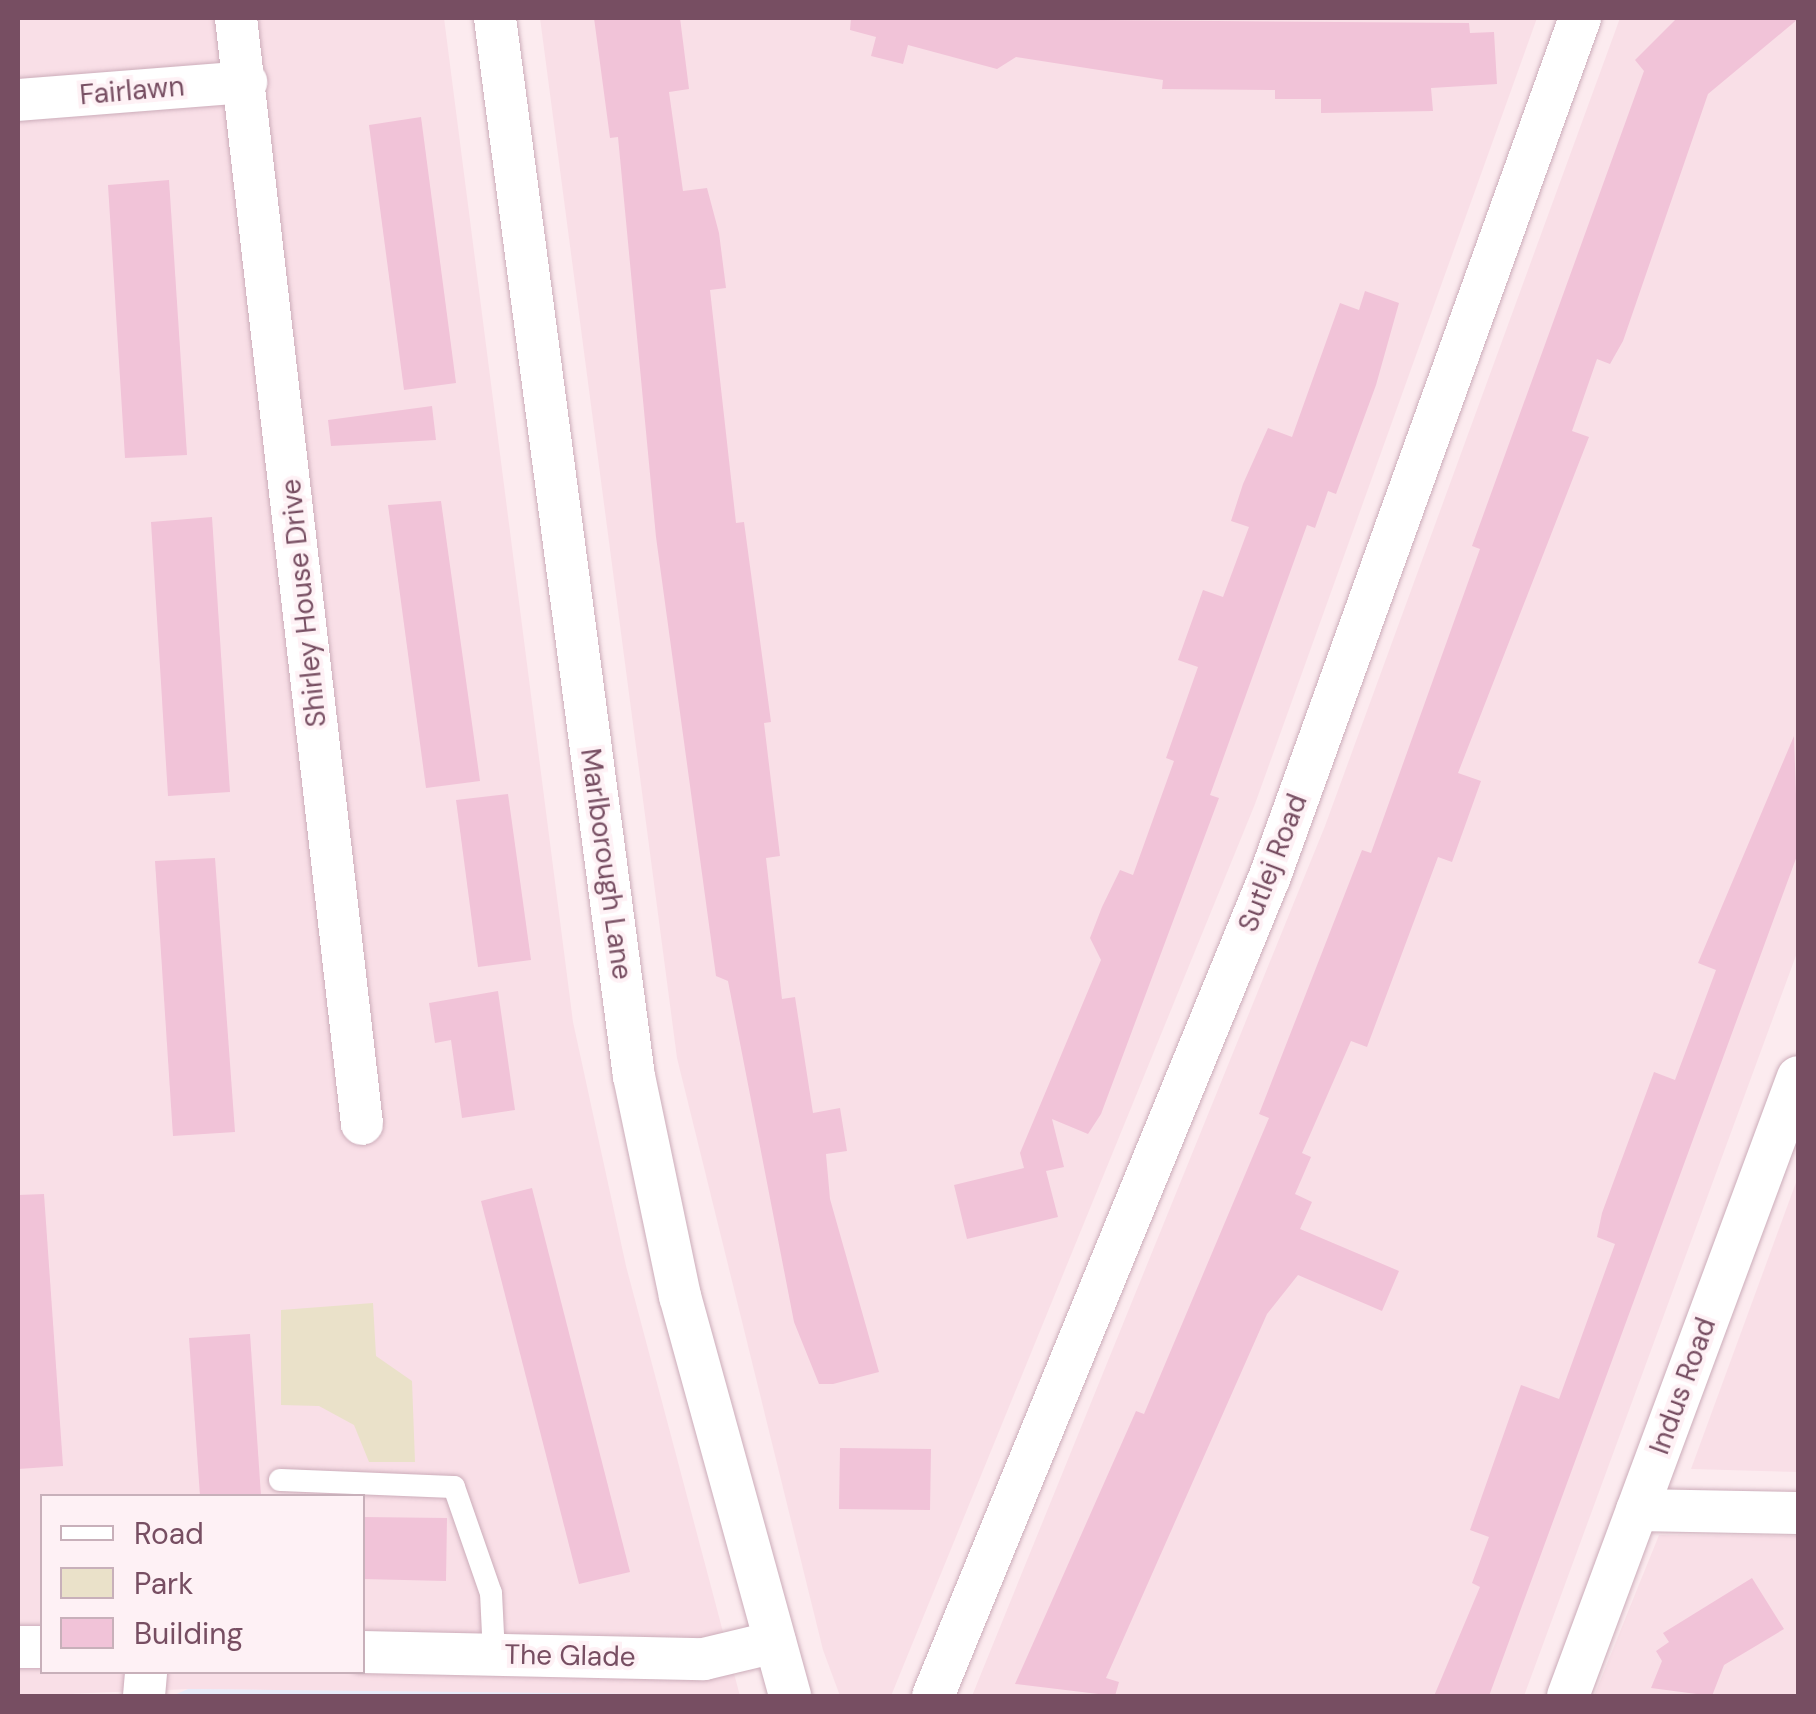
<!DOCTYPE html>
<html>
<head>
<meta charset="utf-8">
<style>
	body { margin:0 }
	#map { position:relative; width:1816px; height:1714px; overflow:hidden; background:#fcebef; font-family:"DM Sans",sans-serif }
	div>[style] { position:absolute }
	.residential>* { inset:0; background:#f9dfe7 }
	.education>* { inset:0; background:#e7ebf9 }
	.green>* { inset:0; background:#eae1c9 }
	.building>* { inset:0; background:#f1c3d8 }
	.roads { filter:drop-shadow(0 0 2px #ccadba) drop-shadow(0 0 2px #ccadba) }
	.lane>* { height:22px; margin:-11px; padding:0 11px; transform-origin:11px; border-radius:11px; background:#fff }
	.street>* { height:42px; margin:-21px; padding:0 21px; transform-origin:21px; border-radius:21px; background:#fff }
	span { translate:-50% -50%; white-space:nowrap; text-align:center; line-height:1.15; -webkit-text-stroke:8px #fef1f5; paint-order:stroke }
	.street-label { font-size:28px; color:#774e62 }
	.frame { position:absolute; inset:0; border:20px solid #774e62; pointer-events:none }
	.legend { position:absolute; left:40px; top:1494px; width:325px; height:180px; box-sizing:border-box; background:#fef1f5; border:2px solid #c8b0ba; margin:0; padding:12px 18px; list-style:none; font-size:30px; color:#774e62 }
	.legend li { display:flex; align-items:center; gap:20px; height:50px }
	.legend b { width:50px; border:2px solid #c8b0ba }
</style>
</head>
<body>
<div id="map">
	<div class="residential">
		<i style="clip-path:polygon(evenodd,18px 18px,444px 18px,573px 1022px,626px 1266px,740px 1696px,188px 1689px,18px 1696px,18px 18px,42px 1496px,362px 1496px,362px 1672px,42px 1672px,42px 1496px)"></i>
		<i style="clip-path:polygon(540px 18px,1537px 18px,1255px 804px,891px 1696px,840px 1696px,823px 1650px,677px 1058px)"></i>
		<i style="clip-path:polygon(1620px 18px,1798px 18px,1798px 950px,1524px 1696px,972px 1696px,1325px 826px)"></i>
		<i style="clip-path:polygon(1798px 1177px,1798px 1472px,1691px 1469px)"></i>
		<i style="clip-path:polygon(1659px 1535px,1798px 1536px,1798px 1696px,1594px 1696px)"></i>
	</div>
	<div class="education">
		<i style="clip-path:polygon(188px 1689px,635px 1694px,677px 1696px,172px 1696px)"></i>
	</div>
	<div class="green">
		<i style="clip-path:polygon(373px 1303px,376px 1356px,412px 1381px,415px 1462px,369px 1462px,354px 1425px,319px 1406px,281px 1405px,281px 1310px)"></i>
	</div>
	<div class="building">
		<i style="clip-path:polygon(594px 18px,680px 18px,689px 89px,669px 92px,683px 191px,707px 188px,719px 233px,726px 288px,710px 290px,736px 523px,744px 522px,771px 722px,764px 723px,780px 856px,766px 858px,782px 999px,795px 997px,813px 1113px,840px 1108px,847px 1151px,826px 1154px,830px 1199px,879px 1372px,833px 1384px,819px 1384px,794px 1322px,728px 981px,716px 976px,656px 537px,618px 137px,610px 138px)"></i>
		<i style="clip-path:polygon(851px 18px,1469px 23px,1470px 33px,1494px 32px,1497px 84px,1431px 88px,1433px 111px,1321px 113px,1321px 99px,1275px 99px,1275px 90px,1162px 89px,1163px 80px,1016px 57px,997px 69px,908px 45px,903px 64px,871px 56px,876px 37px,850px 30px)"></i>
		<i style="clip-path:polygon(1677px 18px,1798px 19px,1708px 94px,1623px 341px,1610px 364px,1597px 359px,1572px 431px,1589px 437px,1458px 773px,1481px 781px,1452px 862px,1438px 857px,1367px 1047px,1351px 1041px,1302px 1153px,1311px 1157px,1295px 1194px,1312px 1202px,1300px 1229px,1399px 1271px,1382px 1311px,1298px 1275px,1267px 1314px,1106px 1678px,1119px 1682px,1115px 1696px,1015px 1684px,1136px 1411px,1144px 1414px,1269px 1118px,1259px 1114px,1362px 850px,1371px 853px,1480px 549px,1472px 546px,1644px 71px,1635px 60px)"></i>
		<i style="clip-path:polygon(421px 117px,456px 383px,404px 390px,369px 125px)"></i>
		<i style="clip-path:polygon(169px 180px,187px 455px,125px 458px,108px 185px)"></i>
		<i style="clip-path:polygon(1365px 291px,1399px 303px,1376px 385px,1336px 494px,1328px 491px,1315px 528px,1307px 525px,1210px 795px,1219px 798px,1101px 1114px,1088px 1134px,1052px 1119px,1064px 1167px,1046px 1171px,1058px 1217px,967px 1239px,954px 1185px,1024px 1168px,1020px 1153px,1101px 960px,1090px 938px,1102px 907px,1120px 870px,1133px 875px,1174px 761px,1166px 758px,1198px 667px,1178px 660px,1203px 590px,1223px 597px,1249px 527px,1231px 521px,1243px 484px,1268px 428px,1292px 437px,1340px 303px,1359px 310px)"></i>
		<i style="clip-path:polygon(432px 406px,436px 440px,331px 446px,328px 420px)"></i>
		<i style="clip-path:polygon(441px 501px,480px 781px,426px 788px,388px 505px)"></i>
		<i style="clip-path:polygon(212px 517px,230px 792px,168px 796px,151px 522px)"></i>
		<i style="clip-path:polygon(1794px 736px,1798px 853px,1489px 1696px,1434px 1696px,1480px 1587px,1472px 1583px,1489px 1537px,1470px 1530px,1521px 1385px,1559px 1399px,1615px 1244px,1597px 1237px,1602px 1213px,1654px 1072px,1675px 1080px,1716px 970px,1698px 963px)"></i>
		<i style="clip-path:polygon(508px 794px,531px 960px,478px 967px,456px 800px)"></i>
		<i style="clip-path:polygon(215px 858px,235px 1132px,173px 1136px,155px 861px)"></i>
		<i style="clip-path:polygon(498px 991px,515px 1110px,462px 1118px,451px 1040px,435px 1043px,429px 1003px)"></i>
		<i style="clip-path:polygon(532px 1188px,630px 1572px,579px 1584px,481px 1201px)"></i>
		<i style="clip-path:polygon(44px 1194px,63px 1466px,18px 1469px,18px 1195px)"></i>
		<i style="clip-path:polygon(250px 1334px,261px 1496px,200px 1496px,189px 1338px)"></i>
		<i style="clip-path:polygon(840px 1448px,931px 1449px,930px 1510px,839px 1509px)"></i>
		<i style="clip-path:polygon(362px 1517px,447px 1518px,446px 1581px,362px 1579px)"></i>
		<i style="clip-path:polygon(1752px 1578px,1784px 1629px,1724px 1665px,1712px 1696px,1651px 1688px,1662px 1661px,1656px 1651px,1669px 1642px,1663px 1633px)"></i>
	</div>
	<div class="roads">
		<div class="lane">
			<i style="left:280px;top:1480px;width:174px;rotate:2.3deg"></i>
			<i style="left:454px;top:1487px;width:112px;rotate:70.8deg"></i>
			<i style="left:491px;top:1593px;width:61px;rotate:87.2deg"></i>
		</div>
		<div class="street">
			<i style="left:236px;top:18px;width:1113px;rotate:83.5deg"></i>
			<i style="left:495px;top:18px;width:1067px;rotate:82.52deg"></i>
			<i style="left:634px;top:1076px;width:225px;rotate:78.2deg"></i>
			<i style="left:680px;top:1296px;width:415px;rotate:74.6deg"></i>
			<i style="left:18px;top:100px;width:229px;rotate:-4.5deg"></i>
			<i style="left:1637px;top:1510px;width:161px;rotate:1.1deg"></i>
			<i style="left:18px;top:1647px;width:24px"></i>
			<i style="left:362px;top:1652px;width:342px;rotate:1.2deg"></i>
			<i style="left:704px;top:1659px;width:73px;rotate:-13.5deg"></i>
			<i style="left:144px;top:1696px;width:24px;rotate:-85deg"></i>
			<i style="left:933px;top:1696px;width:887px;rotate:-67.66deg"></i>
			<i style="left:1270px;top:876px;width:912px;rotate:-70.13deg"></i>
			<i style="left:1568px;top:1696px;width:660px;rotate:-69.62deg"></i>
		</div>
	</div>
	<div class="street-label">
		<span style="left:132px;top:91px;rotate:-5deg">Fairlawn</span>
		<span style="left:304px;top:603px;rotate:-96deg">Shirley House Drive</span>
		<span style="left:1273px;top:863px;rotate:-69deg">Sutlej Road</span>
		<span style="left:606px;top:864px;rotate:82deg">Marlborough Lane</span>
		<span style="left:1683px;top:1386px;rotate:-70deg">Indus Road</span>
		<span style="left:570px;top:1656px;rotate:1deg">The Glade</span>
	</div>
	<div class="frame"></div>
	<ul class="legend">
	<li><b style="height:12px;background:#fff"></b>Road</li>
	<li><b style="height:28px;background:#eae1c9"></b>Park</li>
	<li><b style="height:28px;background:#f1c3d8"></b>Building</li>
	</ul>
</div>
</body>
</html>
